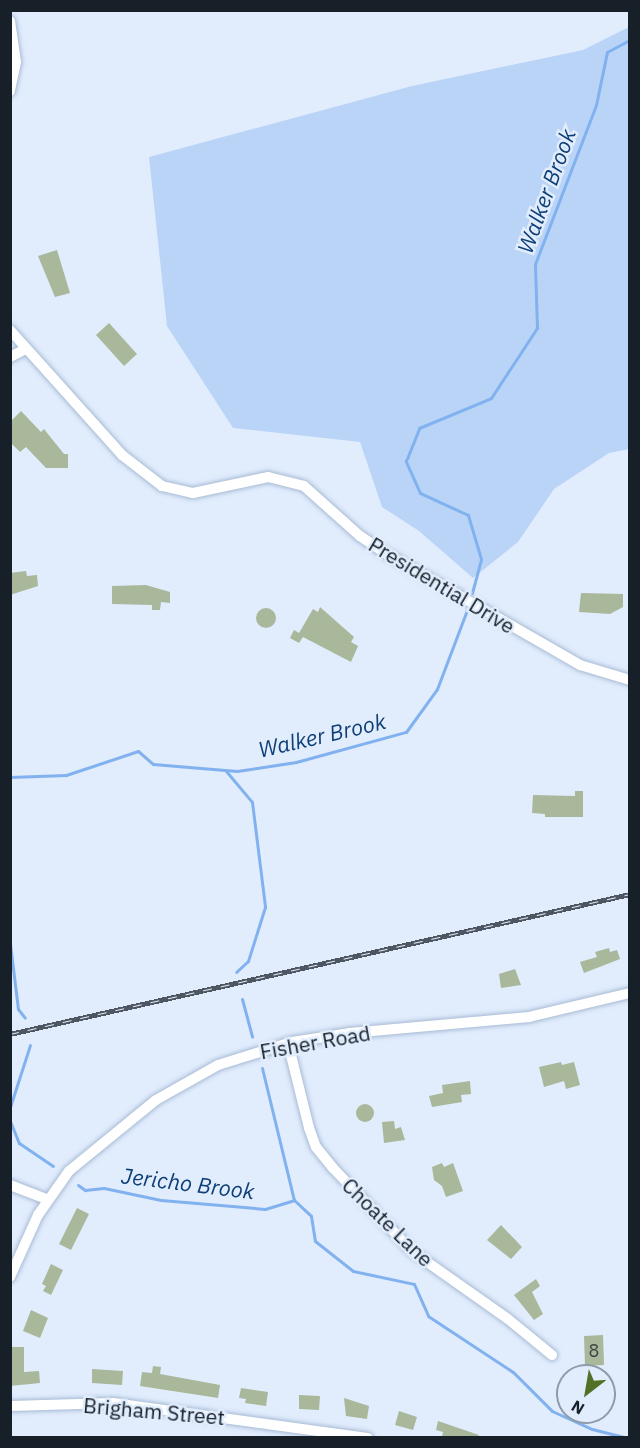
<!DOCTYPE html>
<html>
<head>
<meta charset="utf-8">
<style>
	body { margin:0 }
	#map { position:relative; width:640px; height:1448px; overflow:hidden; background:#e1edfd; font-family:"IBM Plex Sans",sans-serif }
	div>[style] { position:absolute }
	.green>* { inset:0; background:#bad4f7 }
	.stream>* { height:3px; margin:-1.5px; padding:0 1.5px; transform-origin:1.5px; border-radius:1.5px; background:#81b2ef }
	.building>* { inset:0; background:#a9b79a }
	.round { border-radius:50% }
	.roads { filter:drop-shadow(0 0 2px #a8bbd5) drop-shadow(0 0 2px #a8bbd5) }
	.minor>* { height:10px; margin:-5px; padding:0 5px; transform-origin:5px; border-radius:5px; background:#fff }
	.rail>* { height:5px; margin-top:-2.5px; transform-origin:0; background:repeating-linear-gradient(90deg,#e1edfd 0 9px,#4d5661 0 18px); box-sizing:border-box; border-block:2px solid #4d5661 }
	span { translate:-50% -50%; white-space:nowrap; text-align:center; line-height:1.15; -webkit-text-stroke:5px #e1edfd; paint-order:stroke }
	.number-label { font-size:18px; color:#3c4544 }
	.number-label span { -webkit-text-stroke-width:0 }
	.street-label { font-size:21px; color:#171f28 }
	.water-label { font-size:22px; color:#0e3f76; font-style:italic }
	.frame { position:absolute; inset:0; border:12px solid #171f28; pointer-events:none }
	.north { position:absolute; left:556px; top:1364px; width:60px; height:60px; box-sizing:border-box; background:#e1edfd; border:2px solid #909ba8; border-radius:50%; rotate:211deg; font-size:16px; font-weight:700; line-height:24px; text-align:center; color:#171f28 }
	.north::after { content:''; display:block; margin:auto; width:21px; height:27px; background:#527127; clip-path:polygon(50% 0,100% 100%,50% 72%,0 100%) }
</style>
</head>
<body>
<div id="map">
	<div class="green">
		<i style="clip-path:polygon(629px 27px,629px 449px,609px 453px,554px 489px,518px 542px,473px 578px,419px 531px,382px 507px,360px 442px,233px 428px,167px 326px,149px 157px,412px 86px,583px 50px)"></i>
	</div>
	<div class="stream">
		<i style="left:472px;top:593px;width:35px;rotate:-75deg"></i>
		<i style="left:481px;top:559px;width:46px;rotate:-106.5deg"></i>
		<i style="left:468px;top:515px;width:53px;rotate:-155.4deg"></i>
		<i style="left:420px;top:493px;width:35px;rotate:-114deg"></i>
		<i style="left:406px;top:461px;width:35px;rotate:-68deg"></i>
		<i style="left:419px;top:428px;width:78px;rotate:-22.6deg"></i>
		<i style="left:491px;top:398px;width:84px;rotate:-56.7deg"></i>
		<i style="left:537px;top:328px;width:64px;rotate:-91.8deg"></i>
		<i style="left:535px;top:264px;width:170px;rotate:-69deg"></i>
		<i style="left:596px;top:105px;width:54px;rotate:-78.3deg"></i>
		<i style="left:607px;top:52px;width:26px;rotate:-28deg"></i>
		<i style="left:226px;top:771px;width:40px;rotate:50deg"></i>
		<i style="left:252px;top:802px;width:106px;rotate:82.9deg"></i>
		<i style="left:265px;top:907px;width:57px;rotate:107.5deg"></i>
		<i style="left:248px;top:961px;width:16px;rotate:137deg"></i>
		<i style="left:10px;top:777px;width:56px;rotate:-2deg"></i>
		<i style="left:66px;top:775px;width:76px;rotate:-18.4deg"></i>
		<i style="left:138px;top:751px;width:20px;rotate:41deg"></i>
		<i style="left:153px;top:764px;width:84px;rotate:4.8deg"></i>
		<i style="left:237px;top:771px;width:60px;rotate:-8.7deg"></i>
		<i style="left:296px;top:762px;width:114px;rotate:-15.3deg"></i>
		<i style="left:406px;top:732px;width:53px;rotate:-54.2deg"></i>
		<i style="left:437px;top:689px;width:85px;rotate:-69.2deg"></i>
		<i style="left:10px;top:944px;width:65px;rotate:83deg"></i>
		<i style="left:18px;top:1009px;width:11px;rotate:52deg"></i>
		<i style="left:242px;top:999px;width:39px;rotate:75deg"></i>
		<i style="left:262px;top:1068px;width:136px;rotate:76.4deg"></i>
		<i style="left:10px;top:1107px;width:65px;rotate:-72.1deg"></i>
		<i style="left:10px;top:1121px;width:24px;rotate:68deg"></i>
		<i style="left:19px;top:1143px;width:41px;rotate:34.1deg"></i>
		<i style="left:78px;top:1185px;width:9px;rotate:36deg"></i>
		<i style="left:85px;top:1190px;width:19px;rotate:-6deg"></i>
		<i style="left:104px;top:1188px;width:58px;rotate:11.9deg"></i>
		<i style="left:161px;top:1200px;width:104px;rotate:4.9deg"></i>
		<i style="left:265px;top:1209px;width:30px;rotate:-17deg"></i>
		<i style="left:294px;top:1200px;width:23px;rotate:43deg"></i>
		<i style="left:311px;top:1216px;width:25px;rotate:81deg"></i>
		<i style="left:315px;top:1241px;width:48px;rotate:38.3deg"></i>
		<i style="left:353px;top:1271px;width:62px;rotate:12deg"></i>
		<i style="left:414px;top:1284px;width:35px;rotate:66deg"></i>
		<i style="left:428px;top:1316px;width:102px;rotate:33.4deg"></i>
		<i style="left:513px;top:1372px;width:55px;rotate:45deg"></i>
		<i style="left:552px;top:1411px;width:44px;rotate:24.2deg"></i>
		<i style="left:592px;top:1429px;width:37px;rotate:14deg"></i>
	</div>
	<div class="building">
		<i style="clip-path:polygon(57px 250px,70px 293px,55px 297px,38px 256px)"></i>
		<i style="clip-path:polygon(109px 323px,137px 354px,124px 366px,96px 335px)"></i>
		<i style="clip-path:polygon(21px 411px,41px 432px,44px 429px,64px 454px,68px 454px,68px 468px,46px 468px,26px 447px,20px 452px,10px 442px,10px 422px)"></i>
		<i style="clip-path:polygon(26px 571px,27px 576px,37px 575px,38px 586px,10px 595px,10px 573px)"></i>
		<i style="clip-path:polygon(146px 585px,170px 592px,170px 603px,161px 602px,160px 610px,152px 610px,152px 605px,112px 604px,112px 586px)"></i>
		<i style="clip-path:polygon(581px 593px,623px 594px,623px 607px,610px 614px,579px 612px)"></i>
		<i style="clip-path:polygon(320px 607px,354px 637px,351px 642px,358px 646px,351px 662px,303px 637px,299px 643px,290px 638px,294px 630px,299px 633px,313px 609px,318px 612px)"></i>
		<i class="round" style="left:256px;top:608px;width:20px;height:20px"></i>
		<i style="clip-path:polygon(575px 791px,583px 791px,583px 817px,545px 817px,545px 814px,532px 813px,533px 795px,575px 796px)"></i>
		<i style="clip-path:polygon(609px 948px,610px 952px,617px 950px,620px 959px,584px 973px,580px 962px,597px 957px,595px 952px)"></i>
		<i style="clip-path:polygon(515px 969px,521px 985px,501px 988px,499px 974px)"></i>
		<i style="clip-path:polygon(561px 1062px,562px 1065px,574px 1062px,580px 1085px,566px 1089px,564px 1081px,544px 1087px,539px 1067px)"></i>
		<i style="clip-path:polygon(470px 1081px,471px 1094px,461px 1095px,462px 1102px,432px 1107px,429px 1096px,443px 1093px,442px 1085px)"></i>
		<i class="round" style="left:356px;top:1104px;width:18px;height:18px"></i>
		<i style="clip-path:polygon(394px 1121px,395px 1129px,401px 1127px,405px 1140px,384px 1143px,382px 1122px)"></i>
		<i style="clip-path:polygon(442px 1163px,444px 1167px,453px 1163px,463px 1191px,446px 1197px,442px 1186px,434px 1180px,432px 1167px)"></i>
		<i style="clip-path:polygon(77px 1208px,89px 1214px,71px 1250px,59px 1244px)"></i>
		<i style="clip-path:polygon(501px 1225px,522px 1247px,511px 1259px,487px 1240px)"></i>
		<i style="clip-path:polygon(51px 1264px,63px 1270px,51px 1295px,43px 1291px,46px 1286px,42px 1284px)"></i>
		<i style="clip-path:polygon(536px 1279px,540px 1286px,532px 1292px,543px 1314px,534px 1320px,514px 1295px)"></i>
		<i style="clip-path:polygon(31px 1310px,48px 1318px,40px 1338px,23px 1331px)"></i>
		<i style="clip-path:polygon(603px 1335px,604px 1365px,585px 1366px,584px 1336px)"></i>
		<i style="clip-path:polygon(10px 1347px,24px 1347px,24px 1372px,39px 1371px,40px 1383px,10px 1386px)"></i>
		<i style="clip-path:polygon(153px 1366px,161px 1367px,160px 1374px,220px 1385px,218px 1398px,140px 1386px,142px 1372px,152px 1373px)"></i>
		<i style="clip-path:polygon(92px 1369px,123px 1371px,122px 1385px,92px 1383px)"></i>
		<i style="clip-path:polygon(241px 1388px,268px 1392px,266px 1406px,245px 1403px,246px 1399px,239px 1398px)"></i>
		<i style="clip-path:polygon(299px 1395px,320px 1396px,319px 1410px,299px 1409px)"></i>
		<i style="clip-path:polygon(344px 1398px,369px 1406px,367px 1419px,346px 1416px)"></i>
		<i style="clip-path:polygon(399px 1411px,417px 1417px,413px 1430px,395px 1425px)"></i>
		<i style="clip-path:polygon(438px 1421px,479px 1435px,478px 1437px,442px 1437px,443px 1432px,436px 1430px)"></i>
	</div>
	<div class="roads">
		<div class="minor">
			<i style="left:10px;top:21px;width:41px;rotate:81.7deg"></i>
			<i style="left:16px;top:62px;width:30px;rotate:102deg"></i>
			<i style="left:10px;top:330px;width:168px;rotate:48.1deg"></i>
			<i style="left:122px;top:455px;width:51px;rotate:37.8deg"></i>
			<i style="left:162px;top:486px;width:32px;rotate:13deg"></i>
			<i style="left:193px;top:493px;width:77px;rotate:-12deg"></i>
			<i style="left:268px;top:477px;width:37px;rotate:14deg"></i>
			<i style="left:304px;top:486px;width:75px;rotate:41.8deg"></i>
			<i style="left:360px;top:536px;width:32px;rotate:34deg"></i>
			<i style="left:387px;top:554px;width:223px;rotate:29.9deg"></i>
			<i style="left:580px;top:665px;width:52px;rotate:16.7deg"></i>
			<i style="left:10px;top:357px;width:18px;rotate:-27deg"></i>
			<i style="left:288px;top:1043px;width:88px;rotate:76.1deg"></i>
			<i style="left:309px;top:1128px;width:20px;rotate:70deg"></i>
			<i style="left:316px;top:1147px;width:27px;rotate:51deg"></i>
			<i style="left:333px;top:1168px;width:116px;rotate:46.4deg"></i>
			<i style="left:413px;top:1252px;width:116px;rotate:35.2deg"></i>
			<i style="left:508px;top:1319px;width:57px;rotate:39.3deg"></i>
			<i style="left:10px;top:1185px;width:40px;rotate:21deg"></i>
			<i style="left:10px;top:1277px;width:68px;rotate:-65.7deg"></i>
			<i style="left:38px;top:1215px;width:54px;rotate:-54.8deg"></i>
			<i style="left:69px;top:1171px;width:112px;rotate:-39.2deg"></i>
			<i style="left:156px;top:1100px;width:71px;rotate:-29.4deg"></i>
			<i style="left:218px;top:1065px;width:77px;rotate:-17.3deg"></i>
			<i style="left:292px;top:1042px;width:59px;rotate:-8.8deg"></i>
			<i style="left:350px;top:1033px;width:180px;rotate:-5.1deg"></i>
			<i style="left:529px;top:1017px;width:104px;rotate:-13.4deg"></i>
			<i style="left:10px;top:1406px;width:103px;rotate:-1.7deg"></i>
			<i style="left:113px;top:1403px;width:257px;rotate:7.8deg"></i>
		</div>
	</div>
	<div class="rail">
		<i style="left:10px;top:1034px;width:636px;rotate:-12.72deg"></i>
	</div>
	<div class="number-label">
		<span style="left:594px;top:1351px">8</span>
	</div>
	<div class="street-label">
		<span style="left:442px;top:585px;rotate:31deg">Presidential Drive</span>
		<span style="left:315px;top:1042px;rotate:-10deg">Fisher Road</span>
		<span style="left:388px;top:1222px;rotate:44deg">Choate Lane</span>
		<span style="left:154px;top:1411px;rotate:5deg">Brigham Street</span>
	</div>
	<div class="water-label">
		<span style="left:546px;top:191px;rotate:-70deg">Walker Brook</span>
		<span style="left:322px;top:735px;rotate:-13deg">Walker Brook</span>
		<span style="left:188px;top:1183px;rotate:7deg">Jericho Brook</span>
	</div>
	<div class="frame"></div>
	<div class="north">N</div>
</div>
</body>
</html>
